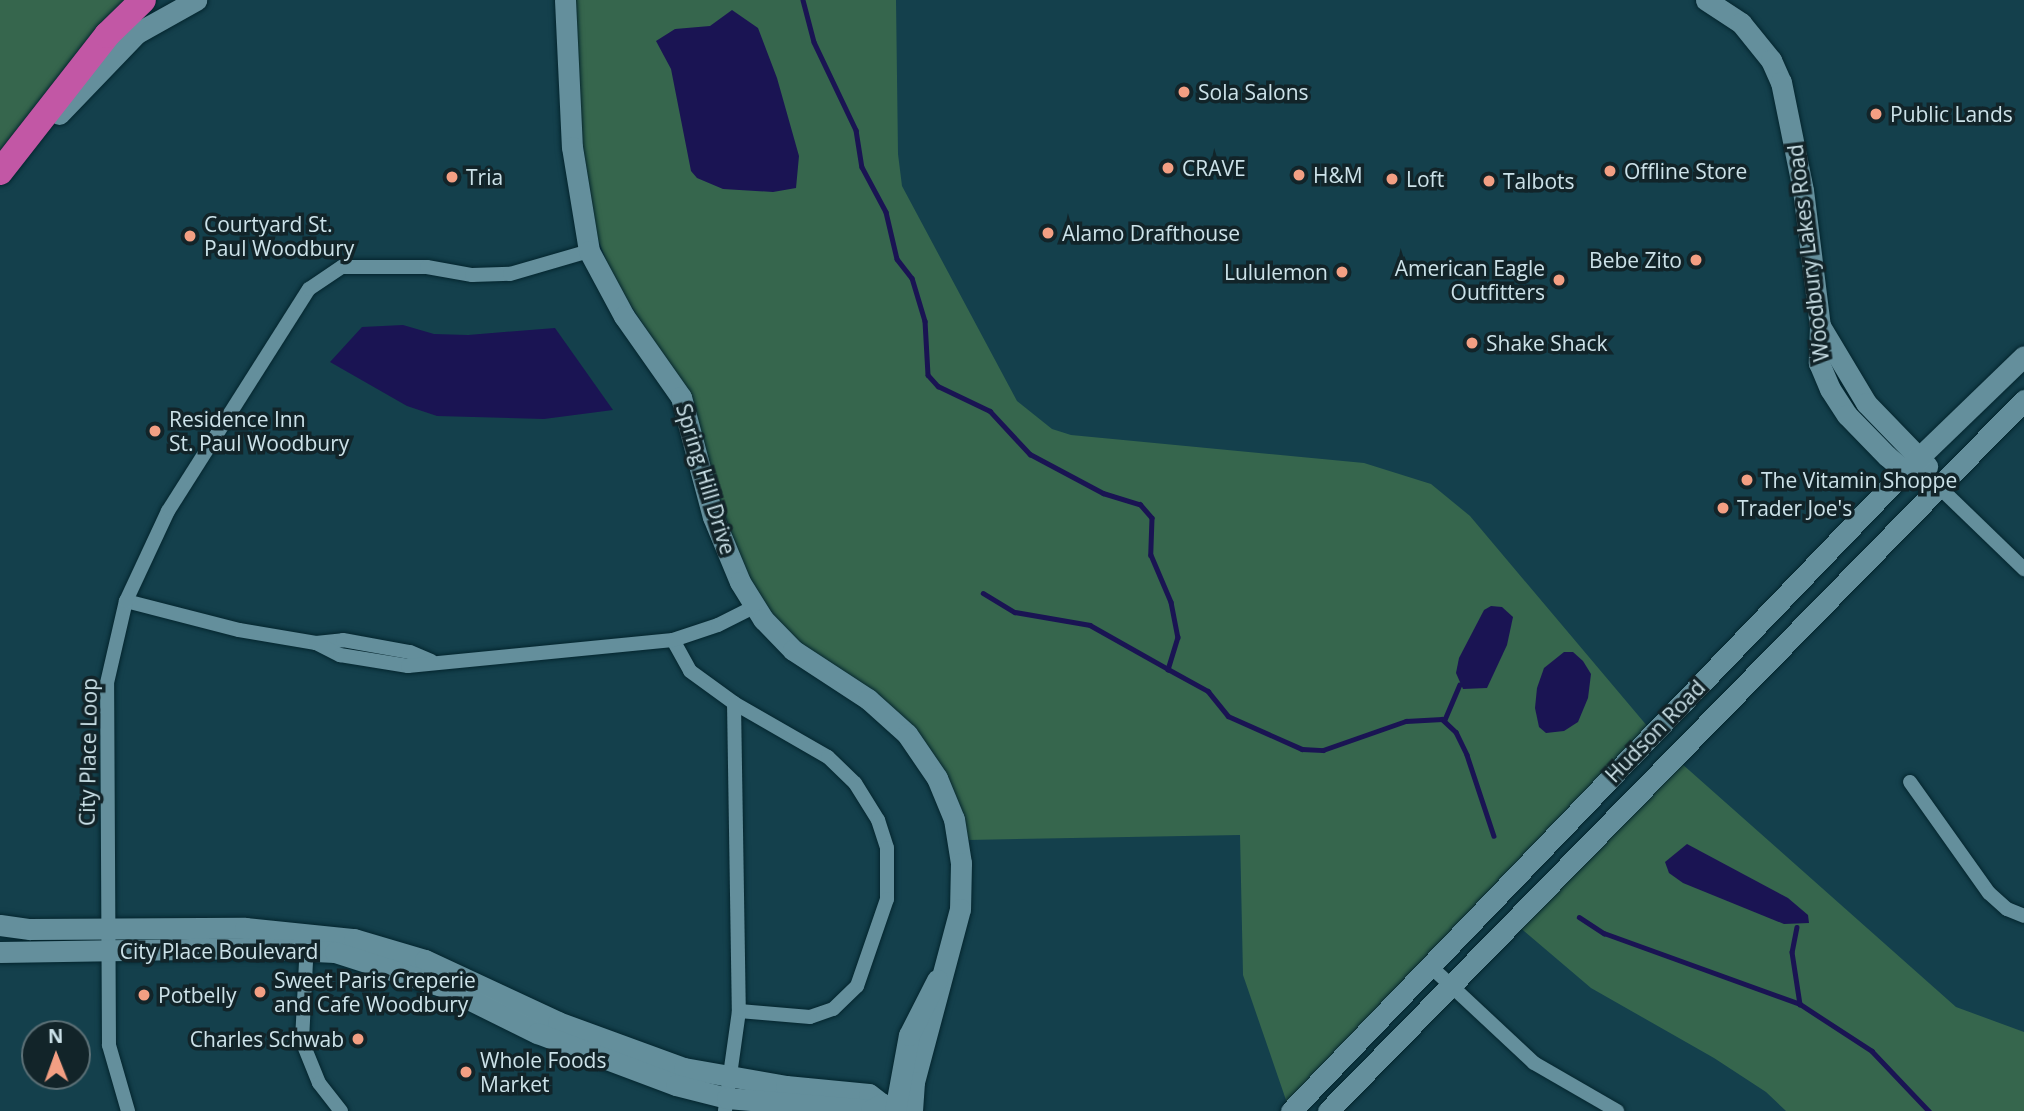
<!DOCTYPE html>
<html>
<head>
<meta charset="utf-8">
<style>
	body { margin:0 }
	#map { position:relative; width:2024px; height:1111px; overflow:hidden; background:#14404c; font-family:"Open Sans",sans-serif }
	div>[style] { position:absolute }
	.green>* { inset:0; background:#36664d }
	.water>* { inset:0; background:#1a1453 }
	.stream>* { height:4.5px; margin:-2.25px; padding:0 2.25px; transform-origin:2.25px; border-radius:2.25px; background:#1a1453 }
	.roads { filter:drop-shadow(0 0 2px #04252e) drop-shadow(0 0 2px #04252e) }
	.street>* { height:14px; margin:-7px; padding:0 7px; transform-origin:7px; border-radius:7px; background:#648f9c }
	.secondary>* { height:21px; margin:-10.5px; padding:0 10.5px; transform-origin:10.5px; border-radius:10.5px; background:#648f9c }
	.highway>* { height:26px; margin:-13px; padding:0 13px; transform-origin:13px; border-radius:13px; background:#c257a5 }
	.dots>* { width:19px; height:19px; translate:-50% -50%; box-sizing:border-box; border:4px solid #122429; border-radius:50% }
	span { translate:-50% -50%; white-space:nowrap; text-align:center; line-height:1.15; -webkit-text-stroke:7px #122429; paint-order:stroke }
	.poi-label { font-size:21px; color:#cce2e9 }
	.left { translate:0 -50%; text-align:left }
	.right { translate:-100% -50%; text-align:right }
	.street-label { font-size:21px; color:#cce2e9 }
	.north { position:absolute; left:21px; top:1020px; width:70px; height:70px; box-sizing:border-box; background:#122429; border:2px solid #5c7076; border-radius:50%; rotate:359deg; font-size:19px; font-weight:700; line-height:28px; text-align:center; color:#cce2e9 }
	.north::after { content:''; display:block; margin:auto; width:24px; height:32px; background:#f39f83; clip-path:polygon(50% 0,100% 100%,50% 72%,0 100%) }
</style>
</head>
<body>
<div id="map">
	<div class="green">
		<i style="clip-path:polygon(0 0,130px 0,0 155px)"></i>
		<i style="clip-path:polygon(575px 0,896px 0,898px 154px,902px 186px,1017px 401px,1052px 429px,1071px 435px,1364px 463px,1431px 484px,1470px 516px,1648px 727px,1287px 1103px,1243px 975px,1240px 835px,967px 840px,946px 778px,804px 649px,759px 600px,730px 541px,690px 396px,614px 280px,598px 239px,580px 127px)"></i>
		<i style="clip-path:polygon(1681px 763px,1956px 1007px,2024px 1032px,2024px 1111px,1786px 1111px,1766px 1092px,1714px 1058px,1591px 988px,1518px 926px)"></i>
	</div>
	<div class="water">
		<i style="clip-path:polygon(732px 10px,758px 28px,777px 78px,799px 156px,796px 188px,773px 192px,723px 189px,697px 178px,691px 171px,671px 69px,656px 41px,675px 29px,710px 26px)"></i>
		<i style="clip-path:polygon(403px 325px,434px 334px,468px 335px,555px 328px,613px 410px,544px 419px,437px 416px,407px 406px,330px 362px,362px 327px)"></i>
		<i style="clip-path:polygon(1491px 606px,1502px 607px,1513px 617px,1507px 645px,1487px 688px,1463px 689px,1456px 673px,1459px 658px,1484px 610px)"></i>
		<i style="clip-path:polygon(1564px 652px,1573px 652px,1583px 661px,1591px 674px,1588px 698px,1578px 722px,1564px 731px,1546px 733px,1539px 727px,1535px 708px,1537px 688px,1544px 668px)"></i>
		<i style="clip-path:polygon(1687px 844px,1788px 898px,1808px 915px,1809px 923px,1784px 924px,1683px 883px,1669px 873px,1665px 862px)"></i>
	</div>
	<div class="stream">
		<i style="left:803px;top:0;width:43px;rotate:75.3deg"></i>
		<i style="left:814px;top:42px;width:98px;rotate:64.5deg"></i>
		<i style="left:856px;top:130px;width:37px;rotate:81deg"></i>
		<i style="left:862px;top:167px;width:51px;rotate:61.9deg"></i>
		<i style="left:886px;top:212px;width:48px;rotate:76.8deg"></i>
		<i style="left:897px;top:259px;width:24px;rotate:52deg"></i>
		<i style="left:912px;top:278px;width:45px;rotate:73.2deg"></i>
		<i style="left:925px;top:321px;width:54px;rotate:86.8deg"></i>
		<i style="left:928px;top:375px;width:15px;rotate:48deg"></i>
		<i style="left:938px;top:386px;width:58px;rotate:25.7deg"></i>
		<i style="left:990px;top:411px;width:59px;rotate:47.1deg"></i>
		<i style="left:1030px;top:454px;width:83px;rotate:28.1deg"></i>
		<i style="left:1103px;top:493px;width:39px;rotate:17deg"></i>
		<i style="left:1140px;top:504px;width:18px;rotate:49deg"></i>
		<i style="left:1152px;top:518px;width:37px;rotate:92deg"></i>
		<i style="left:1151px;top:555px;width:51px;rotate:66.9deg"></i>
		<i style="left:1171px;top:602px;width:36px;rotate:79deg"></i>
		<i style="left:1178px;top:637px;width:34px;rotate:107deg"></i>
		<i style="left:1168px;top:669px;width:46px;rotate:28.8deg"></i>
		<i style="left:1208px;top:691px;width:32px;rotate:51deg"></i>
		<i style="left:1228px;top:716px;width:81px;rotate:24deg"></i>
		<i style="left:1302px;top:749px;width:21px;rotate:3deg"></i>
		<i style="left:1323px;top:750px;width:88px;rotate:-19.3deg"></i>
		<i style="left:1406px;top:721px;width:36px;rotate:-3deg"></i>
		<i style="left:1442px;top:719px;width:19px;rotate:43deg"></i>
		<i style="left:1456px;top:732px;width:25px;rotate:64deg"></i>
		<i style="left:1467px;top:755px;width:85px;rotate:71.6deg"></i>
		<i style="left:983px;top:593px;width:37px;rotate:31deg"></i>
		<i style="left:1015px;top:612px;width:76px;rotate:9.8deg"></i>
		<i style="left:1090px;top:625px;width:90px;rotate:29.4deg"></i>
		<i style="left:1444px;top:721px;width:39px;rotate:-67deg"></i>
		<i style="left:1579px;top:917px;width:30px;rotate:33deg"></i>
		<i style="left:1604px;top:933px;width:208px;rotate:19.9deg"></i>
		<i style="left:1800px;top:1004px;width:86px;rotate:33.1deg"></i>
		<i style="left:1872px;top:1051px;width:83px;rotate:46.5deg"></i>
		<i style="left:1797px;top:927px;width:25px;rotate:101deg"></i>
		<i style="left:1792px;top:952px;width:53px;rotate:81.3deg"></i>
	</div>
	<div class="roads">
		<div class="street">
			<i style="left:1938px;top:486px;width:120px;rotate:44deg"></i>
			<i style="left:126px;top:601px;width:117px;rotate:14.4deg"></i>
			<i style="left:239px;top:630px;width:78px;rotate:9.6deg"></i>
			<i style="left:316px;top:643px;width:27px;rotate:-6deg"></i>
			<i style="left:343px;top:640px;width:68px;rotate:10.2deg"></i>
			<i style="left:410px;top:652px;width:23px;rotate:23deg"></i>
			<i style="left:673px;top:640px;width:35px;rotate:61deg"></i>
			<i style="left:690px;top:671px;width:54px;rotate:36deg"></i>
			<i style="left:734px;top:703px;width:108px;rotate:29.9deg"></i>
			<i style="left:828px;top:757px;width:37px;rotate:44deg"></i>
			<i style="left:855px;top:783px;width:44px;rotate:58.1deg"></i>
			<i style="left:878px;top:820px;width:29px;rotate:72deg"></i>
			<i style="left:887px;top:848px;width:51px;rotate:90deg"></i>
			<i style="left:887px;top:899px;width:92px;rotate:109deg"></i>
			<i style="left:857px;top:986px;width:33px;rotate:136deg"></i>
			<i style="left:833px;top:1009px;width:24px;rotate:161deg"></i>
			<i style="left:810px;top:1017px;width:71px;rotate:-175.2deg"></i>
			<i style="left:739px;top:1011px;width:101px;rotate:98deg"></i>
			<i style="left:316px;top:643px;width:27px;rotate:27deg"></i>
			<i style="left:340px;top:655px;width:69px;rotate:9.2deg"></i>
			<i style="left:408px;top:666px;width:266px;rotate:-5.6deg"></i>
			<i style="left:673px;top:640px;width:47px;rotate:-18.4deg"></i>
			<i style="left:718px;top:625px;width:40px;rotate:-26.6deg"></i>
			<i style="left:734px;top:703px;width:308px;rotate:89.1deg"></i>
			<i style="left:1910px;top:782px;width:136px;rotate:54.6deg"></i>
			<i style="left:1989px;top:893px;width:24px;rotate:42deg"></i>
			<i style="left:2007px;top:909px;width:18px;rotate:22deg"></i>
			<i style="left:307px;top:942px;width:99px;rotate:92.9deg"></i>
			<i style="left:302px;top:1041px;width:45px;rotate:68deg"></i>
			<i style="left:319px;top:1083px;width:36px;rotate:52deg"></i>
			<i style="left:1430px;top:966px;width:142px;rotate:43deg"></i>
			<i style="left:1534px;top:1063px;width:96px;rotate:30deg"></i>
			<i style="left:128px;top:1111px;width:69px;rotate:-106.1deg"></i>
			<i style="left:109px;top:1045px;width:362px;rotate:-90.3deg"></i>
			<i style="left:107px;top:683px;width:84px;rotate:-77deg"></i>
			<i style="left:126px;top:601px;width:99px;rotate:-65deg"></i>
			<i style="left:168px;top:511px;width:263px;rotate:-57.6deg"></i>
			<i style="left:309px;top:289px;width:40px;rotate:-34deg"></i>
			<i style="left:342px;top:267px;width:85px"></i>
			<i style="left:427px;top:267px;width:46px;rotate:10.1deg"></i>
			<i style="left:472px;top:275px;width:38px;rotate:-2deg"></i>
			<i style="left:510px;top:274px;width:82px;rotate:-16.2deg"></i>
		</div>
		<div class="secondary">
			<i style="left:565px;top:0;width:147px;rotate:87.3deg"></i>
			<i style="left:572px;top:147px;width:105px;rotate:80.7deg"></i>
			<i style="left:589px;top:251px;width:74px;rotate:61.7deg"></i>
			<i style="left:624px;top:316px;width:99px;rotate:54.9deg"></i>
			<i style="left:681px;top:397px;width:124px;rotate:75.1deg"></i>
			<i style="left:713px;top:517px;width:70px;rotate:67.4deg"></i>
			<i style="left:740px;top:582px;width:44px;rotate:58.1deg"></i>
			<i style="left:763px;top:619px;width:43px;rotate:45.9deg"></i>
			<i style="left:793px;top:650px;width:90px;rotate:33.2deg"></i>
			<i style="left:868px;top:699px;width:52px;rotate:41.9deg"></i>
			<i style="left:907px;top:734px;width:53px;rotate:55.7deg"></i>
			<i style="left:937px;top:778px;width:44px;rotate:67.5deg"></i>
			<i style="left:954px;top:819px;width:45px;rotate:81deg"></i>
			<i style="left:961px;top:863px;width:46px;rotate:91.2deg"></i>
			<i style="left:960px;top:909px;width:179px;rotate:104.9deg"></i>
			<i style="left:914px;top:1082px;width:29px;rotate:94deg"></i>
			<i style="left:1706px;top:0;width:42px;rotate:33.3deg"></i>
			<i style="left:1741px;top:23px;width:48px;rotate:51deg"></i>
			<i style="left:1771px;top:60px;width:24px;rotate:66deg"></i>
			<i style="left:1781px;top:82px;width:110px;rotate:78.5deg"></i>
			<i style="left:1803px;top:190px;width:137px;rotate:82.9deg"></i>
			<i style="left:1820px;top:326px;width:37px;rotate:92deg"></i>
			<i style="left:1819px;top:363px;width:28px;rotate:67deg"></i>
			<i style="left:1830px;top:389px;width:31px;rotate:57deg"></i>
			<i style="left:1847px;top:415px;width:57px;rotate:45.7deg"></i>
			<i style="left:1887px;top:456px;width:23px;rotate:40deg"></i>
			<i style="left:1905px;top:471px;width:36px;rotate:24deg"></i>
			<i style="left:59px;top:114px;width:112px;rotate:-46.1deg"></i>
			<i style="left:137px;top:33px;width:68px;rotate:-29.2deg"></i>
			<i style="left:1820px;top:326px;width:90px;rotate:59.1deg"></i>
			<i style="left:1866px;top:403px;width:88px;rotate:45.9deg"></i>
			<i style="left:0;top:925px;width:30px;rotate:8deg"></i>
			<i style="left:30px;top:929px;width:215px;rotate:-0.3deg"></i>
			<i style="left:245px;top:928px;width:110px;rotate:5.8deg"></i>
			<i style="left:354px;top:939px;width:74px;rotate:16.5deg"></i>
			<i style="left:425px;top:960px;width:147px;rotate:25deg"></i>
			<i style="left:558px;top:1022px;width:134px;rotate:20.1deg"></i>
			<i style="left:684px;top:1068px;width:104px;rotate:10deg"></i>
			<i style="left:786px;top:1086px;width:83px;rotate:5.5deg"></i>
			<i style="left:869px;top:1094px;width:16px;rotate:38deg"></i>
			<i style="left:0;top:952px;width:252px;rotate:-0.9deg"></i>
			<i style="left:252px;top:948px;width:83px;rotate:2.8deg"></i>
			<i style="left:335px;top:952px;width:114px;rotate:17.8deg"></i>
			<i style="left:444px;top:987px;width:104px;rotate:26.3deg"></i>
			<i style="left:537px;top:1033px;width:148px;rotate:20.5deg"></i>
			<i style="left:676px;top:1085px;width:53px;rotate:14.3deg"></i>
			<i style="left:727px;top:1098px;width:144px;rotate:4.8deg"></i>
			<i style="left:871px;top:1110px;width:13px;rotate:-29deg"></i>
			<i style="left:895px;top:1111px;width:77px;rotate:-79.6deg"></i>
			<i style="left:909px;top:1035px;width:62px;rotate:-63deg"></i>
			<i style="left:1291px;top:1111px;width:887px;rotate:-46.19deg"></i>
			<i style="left:1905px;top:471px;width:165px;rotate:-44deg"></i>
			<i style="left:1328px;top:1111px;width:995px;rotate:-45.61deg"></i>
		</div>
		<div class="highway">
			<i style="left:0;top:172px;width:174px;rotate:-52deg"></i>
			<i style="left:107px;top:35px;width:50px;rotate:-44.2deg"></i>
		</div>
	</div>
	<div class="dots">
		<i style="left:1184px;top:92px;background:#f39f83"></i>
		<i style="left:1876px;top:114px;background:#f39f83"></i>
		<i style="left:1168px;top:168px;background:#f39f83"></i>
		<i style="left:1610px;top:171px;background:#f39f83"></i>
		<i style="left:1299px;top:175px;background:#f39f83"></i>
		<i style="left:452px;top:177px;background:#f39f83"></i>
		<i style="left:1392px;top:179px;background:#f39f83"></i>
		<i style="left:1489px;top:181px;background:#f39f83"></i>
		<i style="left:1048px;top:233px;background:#f39f83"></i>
		<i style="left:190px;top:236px;background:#f39f83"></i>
		<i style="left:1696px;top:260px;background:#f39f83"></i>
		<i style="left:1342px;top:272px;background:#f39f83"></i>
		<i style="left:1559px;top:280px;background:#f39f83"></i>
		<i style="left:1472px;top:343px;background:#f39f83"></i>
		<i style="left:155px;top:431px;background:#f39f83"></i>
		<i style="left:1747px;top:480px;background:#f39f83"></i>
		<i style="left:1723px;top:508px;background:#f39f83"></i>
		<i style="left:260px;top:992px;background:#f39f83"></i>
		<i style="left:144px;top:995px;background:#f39f83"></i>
		<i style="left:358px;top:1039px;background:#f39f83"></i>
		<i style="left:466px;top:1072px;background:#f39f83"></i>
	</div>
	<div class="poi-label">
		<span class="left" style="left:1198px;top:92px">Sola Salons</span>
		<span class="left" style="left:1890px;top:114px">Public Lands</span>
		<span class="left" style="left:1182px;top:168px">CRAVE</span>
		<span class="left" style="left:1624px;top:171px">Offline Store</span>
		<span class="left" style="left:1313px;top:175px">H&amp;M</span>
		<span class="left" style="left:466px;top:177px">Tria</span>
		<span class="left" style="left:1406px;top:179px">Loft</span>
		<span class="left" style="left:1503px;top:181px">Talbots</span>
		<span class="left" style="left:204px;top:236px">Courtyard St.<br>Paul Woodbury</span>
		<span class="left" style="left:1062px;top:233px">Alamo Drafthouse</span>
		<span class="right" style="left:1682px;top:260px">Bebe Zito</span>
		<span class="right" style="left:1545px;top:280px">American Eagle<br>Outfitters</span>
		<span class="right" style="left:1328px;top:272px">Lululemon</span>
		<span class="left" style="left:1486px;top:343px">Shake Shack</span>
		<span class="left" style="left:169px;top:431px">Residence Inn<br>St. Paul Woodbury</span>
		<span class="left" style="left:1761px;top:480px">The Vitamin Shoppe</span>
		<span class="left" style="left:1737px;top:508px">Trader Joe's</span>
		<span class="left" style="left:274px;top:992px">Sweet Paris Creperie<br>and Cafe Woodbury</span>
		<span class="left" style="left:158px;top:995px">Potbelly</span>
		<span class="right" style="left:344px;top:1039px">Charles Schwab</span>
		<span class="left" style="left:480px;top:1072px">Whole Foods<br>Market</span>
	</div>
	<div class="street-label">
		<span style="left:1808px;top:253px;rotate:-97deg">Woodbury Lakes Road</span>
		<span style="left:706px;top:479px;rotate:73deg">Spring Hill Drive</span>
		<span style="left:1655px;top:731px;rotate:-46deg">Hudson Road</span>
		<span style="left:88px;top:752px;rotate:-89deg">City Place Loop</span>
		<span style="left:219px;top:951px">City Place Boulevard</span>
	</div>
	<div class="north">N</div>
</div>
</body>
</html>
